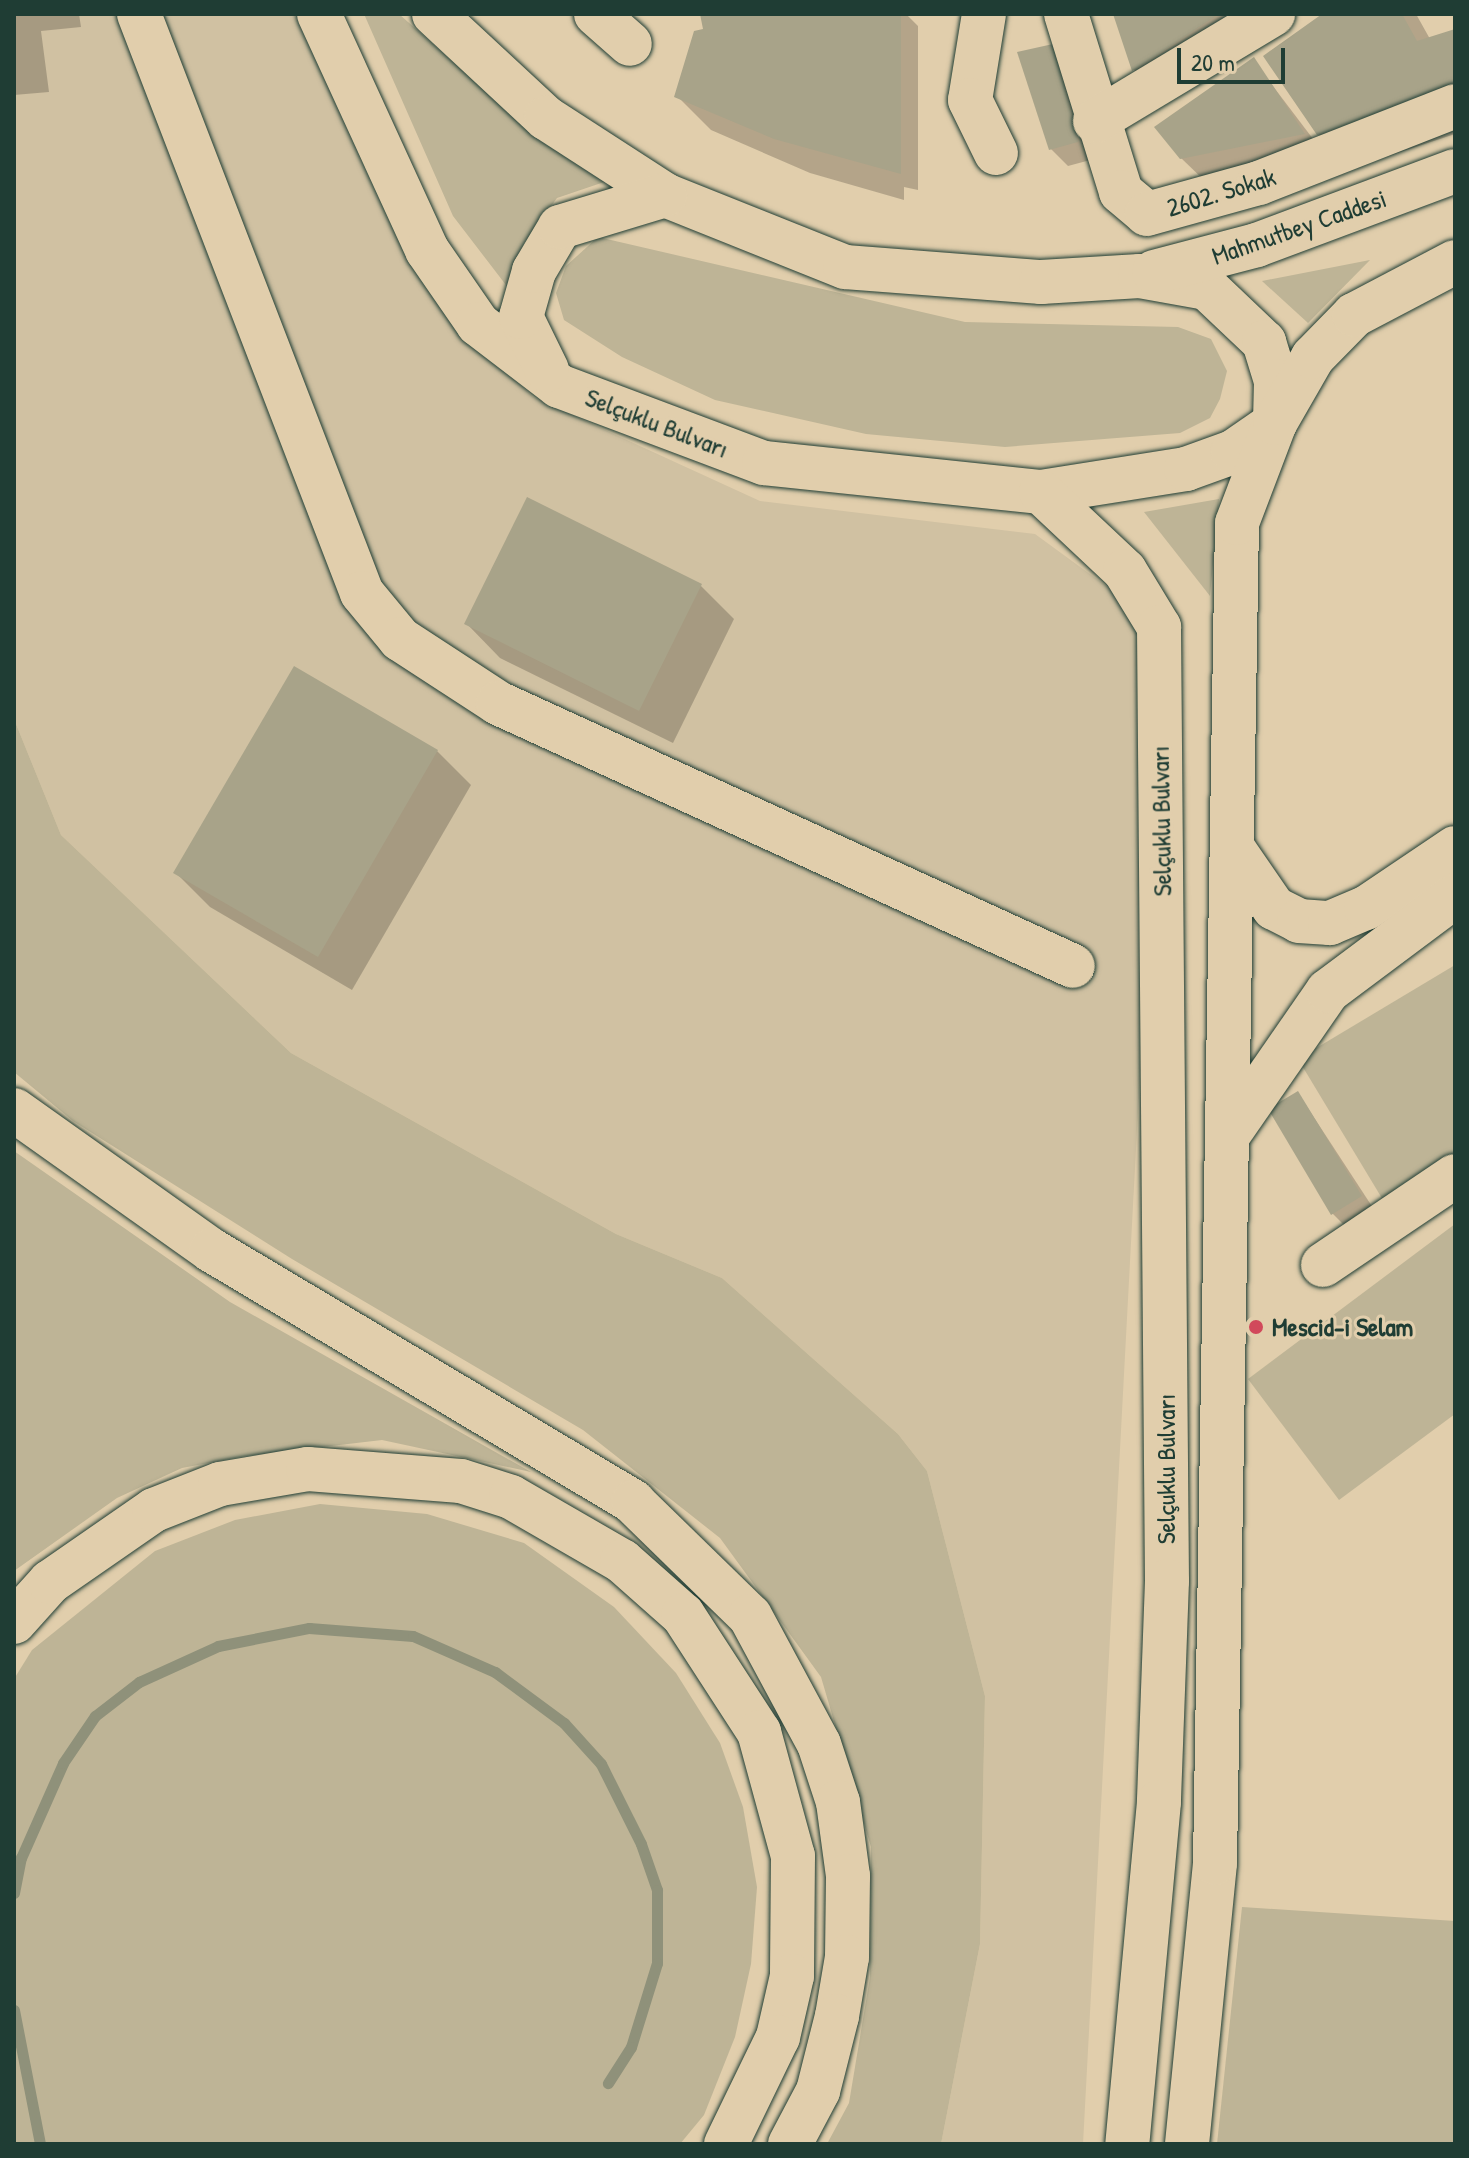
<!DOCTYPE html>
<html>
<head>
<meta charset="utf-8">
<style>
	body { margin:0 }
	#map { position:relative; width:1469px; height:2158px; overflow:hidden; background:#e1ceac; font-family:"Patrick Hand",sans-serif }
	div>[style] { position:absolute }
	.built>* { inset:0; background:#d0c1a2 }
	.green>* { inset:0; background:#beb496 }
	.shadow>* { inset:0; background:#0003 }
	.stream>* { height:11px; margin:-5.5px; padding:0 5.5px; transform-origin:5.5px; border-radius:5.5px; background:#8f917a }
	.building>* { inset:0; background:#a8a389 }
	.roads { filter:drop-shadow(0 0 2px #1f3d34) drop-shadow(0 0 2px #1f3d34) }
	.minor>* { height:44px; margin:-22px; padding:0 22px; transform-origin:22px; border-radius:22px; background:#e1ceac }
	.major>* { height:44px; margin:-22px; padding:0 22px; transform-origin:22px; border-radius:22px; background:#e1ceac }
	.highway>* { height:44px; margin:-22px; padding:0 22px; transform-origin:22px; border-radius:22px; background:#e1ceac }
	.dots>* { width:22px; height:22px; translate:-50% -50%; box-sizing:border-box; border:4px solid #e1ceac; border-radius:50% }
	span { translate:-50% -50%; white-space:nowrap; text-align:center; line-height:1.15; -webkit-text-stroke:6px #e1ceac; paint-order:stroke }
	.street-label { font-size:26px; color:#1f3d34 }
	.poi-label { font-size:26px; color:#1f3d34; font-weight:700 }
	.left { translate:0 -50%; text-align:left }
	.frame { position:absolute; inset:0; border:16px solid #1f3d34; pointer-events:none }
	.scale { position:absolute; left:1177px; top:48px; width:108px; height:36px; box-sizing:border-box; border:4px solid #1f3d34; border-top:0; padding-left:10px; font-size:24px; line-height:28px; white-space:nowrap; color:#1f3d34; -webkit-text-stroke:6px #e1ceac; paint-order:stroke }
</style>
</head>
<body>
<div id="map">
	<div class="built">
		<i style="clip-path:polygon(14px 14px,294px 14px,449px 318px,533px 397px,760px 501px,1035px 534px,1135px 607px,1149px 905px,1083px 2144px,941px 2144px,980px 1944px,985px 1696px,927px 1471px,898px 1434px,722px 1278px,616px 1234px,291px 1053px,61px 835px,14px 719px)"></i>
	</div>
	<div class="green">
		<i style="clip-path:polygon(364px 14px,399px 14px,527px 128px,613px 179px,557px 198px,524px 243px,509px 289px,453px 216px)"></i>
		<i style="clip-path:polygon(598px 237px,965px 322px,1178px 327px,1211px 339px,1227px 371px,1220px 399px,1210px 418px,1180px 433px,1005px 447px,866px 434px,715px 400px,622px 357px,564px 320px,556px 293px,566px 266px)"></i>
		<i style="clip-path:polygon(1370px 260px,1308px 323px,1262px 281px)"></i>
		<i style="clip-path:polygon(1219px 499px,1210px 596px,1144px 512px)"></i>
		<i style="clip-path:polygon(14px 719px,61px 835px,291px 1053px,616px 1234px,722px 1278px,898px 1434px,927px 1471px,985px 1696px,980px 1944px,941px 2144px,827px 2144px,849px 2103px,870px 1977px,871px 1847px,821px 1677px,720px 1538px,583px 1430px,292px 1259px,73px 1121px,14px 1072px)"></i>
		<i style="clip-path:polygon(1455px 965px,1455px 1157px,1383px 1200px,1298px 1059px)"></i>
		<i style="clip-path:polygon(14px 1151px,230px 1302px,531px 1472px,382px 1440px,245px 1456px,182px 1468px,117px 1498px,14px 1571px)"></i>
		<i style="clip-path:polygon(1455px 1224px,1455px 1414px,1339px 1500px,1248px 1379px)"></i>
		<i style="clip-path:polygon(320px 1504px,427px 1514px,524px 1543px,614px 1607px,676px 1673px,720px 1743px,743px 1807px,757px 1887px,751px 1964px,735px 2037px,704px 2115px,680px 2144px,14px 2144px,14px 1679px,32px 1650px,155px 1551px,235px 1520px)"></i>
		<i style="clip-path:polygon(1242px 1907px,1455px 1921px,1455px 2144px,1217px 2144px)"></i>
	</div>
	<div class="shadow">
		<i style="clip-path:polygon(14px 14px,79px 14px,81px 27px,41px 31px,49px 92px,14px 95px)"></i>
		<i style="clip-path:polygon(702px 14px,906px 14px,918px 26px,918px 190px,904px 187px,904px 200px,810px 173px,711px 130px,677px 96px,707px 31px)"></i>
		<i style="clip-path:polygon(1115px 14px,1299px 14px,1167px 103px,1134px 70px)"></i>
		<i style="clip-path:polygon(1326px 14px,1416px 14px,1430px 39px,1455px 31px,1455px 134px,1352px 168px,1318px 134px)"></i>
		<i style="clip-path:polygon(1053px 46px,1094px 159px,1068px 166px,1051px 149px)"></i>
		<i style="clip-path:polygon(1253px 60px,1329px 160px,1208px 184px,1181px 158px)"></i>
		<i style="clip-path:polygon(700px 585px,734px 619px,673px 743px,500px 658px,467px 624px)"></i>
		<i style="clip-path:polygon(437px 751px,471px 785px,352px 990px,210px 907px,176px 873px)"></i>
		<i style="clip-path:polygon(1298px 1093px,1377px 1214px,1350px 1231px,1332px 1213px)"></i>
	</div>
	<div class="stream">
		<i style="left:14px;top:1893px;width:36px;rotate:-79deg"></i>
		<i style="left:21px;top:1858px;width:104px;rotate:-66.1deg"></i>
		<i style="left:63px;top:1763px;width:57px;rotate:-55.8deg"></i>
		<i style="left:95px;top:1716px;width:56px;rotate:-37.7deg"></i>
		<i style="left:139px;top:1682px;width:87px;rotate:-24.5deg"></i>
		<i style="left:218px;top:1646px;width:93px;rotate:-11.2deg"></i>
		<i style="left:309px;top:1628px;width:104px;rotate:4.4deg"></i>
		<i style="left:413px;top:1636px;width:90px;rotate:23.7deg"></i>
		<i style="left:495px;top:1672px;width:86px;rotate:36.5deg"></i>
		<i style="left:564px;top:1723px;width:55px;rotate:47.9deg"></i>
		<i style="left:601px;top:1764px;width:89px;rotate:63.4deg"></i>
		<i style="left:641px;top:1844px;width:49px;rotate:70.8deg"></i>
		<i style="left:657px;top:1890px;width:73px;rotate:90deg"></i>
		<i style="left:657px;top:1963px;width:88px;rotate:107.2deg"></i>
		<i style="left:631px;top:2047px;width:43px;rotate:122.6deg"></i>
		<i style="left:14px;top:2010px;width:136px;rotate:79deg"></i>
	</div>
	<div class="building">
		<i style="clip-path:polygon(700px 14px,901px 14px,901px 174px,774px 139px,674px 97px,694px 31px,703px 29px)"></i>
		<i style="clip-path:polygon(1113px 14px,1219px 14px,1132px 71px)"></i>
		<i style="clip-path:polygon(1322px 14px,1402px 14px,1417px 41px,1455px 29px,1455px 89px,1317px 135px,1263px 56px)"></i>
		<i style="clip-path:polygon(1053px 44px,1078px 142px,1049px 150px,1017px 52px)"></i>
		<i style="clip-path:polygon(1254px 57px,1305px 134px,1180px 159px,1154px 127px)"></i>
		<i style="clip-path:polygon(527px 497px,702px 584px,639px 711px,464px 624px)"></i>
		<i style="clip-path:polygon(294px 666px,438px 750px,318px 957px,173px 873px)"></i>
		<i style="clip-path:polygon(1298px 1091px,1362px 1196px,1331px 1215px,1268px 1109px)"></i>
	</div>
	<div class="roads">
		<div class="minor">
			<i style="left:139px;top:14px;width:620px;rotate:68.94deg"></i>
			<i style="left:362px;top:593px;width:60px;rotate:50.4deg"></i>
			<i style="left:400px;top:639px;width:117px;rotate:33.1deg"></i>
			<i style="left:498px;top:703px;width:632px;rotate:24.58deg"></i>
			<i style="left:596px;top:14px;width:45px;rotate:41.4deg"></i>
			<i style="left:984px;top:14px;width:87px;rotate:99.2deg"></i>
			<i style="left:970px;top:100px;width:59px;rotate:63.9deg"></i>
			<i style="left:1066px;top:14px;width:186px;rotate:72.8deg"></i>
			<i style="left:1121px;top:192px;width:34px;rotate:40deg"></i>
			<i style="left:1147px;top:214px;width:116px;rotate:-15.5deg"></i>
			<i style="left:1259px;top:183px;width:211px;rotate:-21.4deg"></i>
			<i style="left:1095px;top:121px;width:208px;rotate:-31deg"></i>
			<i style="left:1323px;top:1265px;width:159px;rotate:-34deg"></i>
		</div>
		<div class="major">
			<i style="left:319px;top:14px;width:260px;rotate:65.4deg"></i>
			<i style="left:427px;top:250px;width:90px;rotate:55.4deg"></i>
			<i style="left:478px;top:324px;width:102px;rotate:37.4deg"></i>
			<i style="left:559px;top:386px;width:219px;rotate:20.6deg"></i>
			<i style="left:764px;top:463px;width:279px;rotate:6deg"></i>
			<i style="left:1041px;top:492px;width:147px;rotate:-9deg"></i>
			<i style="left:1186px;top:469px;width:50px;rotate:-19.9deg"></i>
			<i style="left:1233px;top:452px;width:51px;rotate:-34.6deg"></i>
			<i style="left:434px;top:14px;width:153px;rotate:42.9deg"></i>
			<i style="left:546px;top:118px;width:142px;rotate:32.9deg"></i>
			<i style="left:665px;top:195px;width:194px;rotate:21.8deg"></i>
			<i style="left:845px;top:267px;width:197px;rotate:4.4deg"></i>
			<i style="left:1041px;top:282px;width:99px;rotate:-3.5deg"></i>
			<i style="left:1140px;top:276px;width:68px;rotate:10.2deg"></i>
			<i style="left:1207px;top:288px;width:79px;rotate:43.5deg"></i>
			<i style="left:1264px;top:342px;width:41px;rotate:72.9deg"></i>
			<i style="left:1276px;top:381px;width:42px;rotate:91.4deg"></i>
			<i style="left:1154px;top:272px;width:106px;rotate:-14.7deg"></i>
			<i style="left:1257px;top:245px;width:211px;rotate:-20.5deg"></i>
			<i style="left:547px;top:370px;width:59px;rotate:-116.1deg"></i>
			<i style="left:521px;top:317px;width:48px;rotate:-74.2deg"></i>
			<i style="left:534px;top:271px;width:51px;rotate:-59.4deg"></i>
			<i style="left:560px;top:227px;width:110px;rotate:-16.9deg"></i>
			<i style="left:1041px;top:492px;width:115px;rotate:43.2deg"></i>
			<i style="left:1125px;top:571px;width:66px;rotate:58.7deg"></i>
			<i style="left:1159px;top:627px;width:954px;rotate:89.52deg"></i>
			<i style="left:1167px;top:1581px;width:221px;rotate:92.1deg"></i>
			<i style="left:1159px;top:1802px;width:343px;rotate:95.3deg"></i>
			<i style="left:1232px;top:847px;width:74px;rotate:55.5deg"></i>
			<i style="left:1274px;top:908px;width:28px;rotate:27deg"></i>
			<i style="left:1299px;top:921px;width:31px;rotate:4deg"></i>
			<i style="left:1330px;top:923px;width:39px;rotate:-23deg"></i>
			<i style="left:1366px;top:908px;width:107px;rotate:-34deg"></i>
			<i style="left:1231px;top:1131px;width:170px;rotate:-55.3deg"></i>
			<i style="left:1328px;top:991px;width:159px;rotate:-36.8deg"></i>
			<i style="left:1187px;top:2144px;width:282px;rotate:-84.3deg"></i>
			<i style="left:1215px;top:1863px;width:1340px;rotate:-89.06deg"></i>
			<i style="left:1237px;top:523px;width:107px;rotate:-69.2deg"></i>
			<i style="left:1275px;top:423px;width:76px;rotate:-60.1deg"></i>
			<i style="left:1313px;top:357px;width:59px;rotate:-45.7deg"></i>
			<i style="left:1354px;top:315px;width:114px;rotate:-27.7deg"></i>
		</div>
		<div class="highway">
			<i style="left:14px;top:1110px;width:242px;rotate:35.4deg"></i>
			<i style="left:211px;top:1250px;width:492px;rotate:30.8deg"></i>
			<i style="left:633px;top:1502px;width:163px;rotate:44.3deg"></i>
			<i style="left:750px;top:1616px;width:145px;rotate:61.7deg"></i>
			<i style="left:819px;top:1744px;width:61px;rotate:71.9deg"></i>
			<i style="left:838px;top:1802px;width:75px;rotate:82.3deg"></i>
			<i style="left:848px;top:1876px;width:81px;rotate:90.7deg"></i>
			<i style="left:847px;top:1957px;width:60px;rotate:99.6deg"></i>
			<i style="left:837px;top:2016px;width:77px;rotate:104.2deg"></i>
			<i style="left:818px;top:2091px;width:60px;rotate:117.8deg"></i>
			<i style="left:14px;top:1622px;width:54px;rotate:-48deg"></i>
			<i style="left:50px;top:1582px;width:126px;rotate:-34.7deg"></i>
			<i style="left:154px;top:1510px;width:71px;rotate:-21.5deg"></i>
			<i style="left:220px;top:1484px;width:89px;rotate:-9.7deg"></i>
			<i style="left:308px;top:1469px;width:153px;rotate:4.5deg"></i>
			<i style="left:461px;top:1481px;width:52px;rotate:17.7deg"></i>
			<i style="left:511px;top:1497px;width:128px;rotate:30deg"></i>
			<i style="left:622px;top:1561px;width:81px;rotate:41.5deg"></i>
			<i style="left:683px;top:1615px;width:140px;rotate:57deg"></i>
			<i style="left:759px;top:1732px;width:129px;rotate:74.7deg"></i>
			<i style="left:793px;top:1856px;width:120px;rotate:90.5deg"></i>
			<i style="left:792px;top:1976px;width:63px;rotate:102.9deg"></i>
			<i style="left:778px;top:2037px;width:119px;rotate:115.9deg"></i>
		</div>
	</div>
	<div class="dots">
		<i style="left:1256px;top:1327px;background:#d1495b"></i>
	</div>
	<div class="street-label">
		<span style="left:1221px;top:192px;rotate:-17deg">2602. Sokak</span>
		<span style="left:1299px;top:227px;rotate:-19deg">Mahmutbey Caddesi</span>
		<span style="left:657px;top:423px;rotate:21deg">Selçuklu Bulvarı</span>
		<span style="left:1161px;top:821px;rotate:-91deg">Selçuklu Bulvarı</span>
		<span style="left:1166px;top:1469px;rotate:-90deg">Selçuklu Bulvarı</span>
	</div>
	<div class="poi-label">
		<span class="left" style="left:1272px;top:1327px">Mescid-i Selam</span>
	</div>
	<div class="frame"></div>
	<div class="scale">20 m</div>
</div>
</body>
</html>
